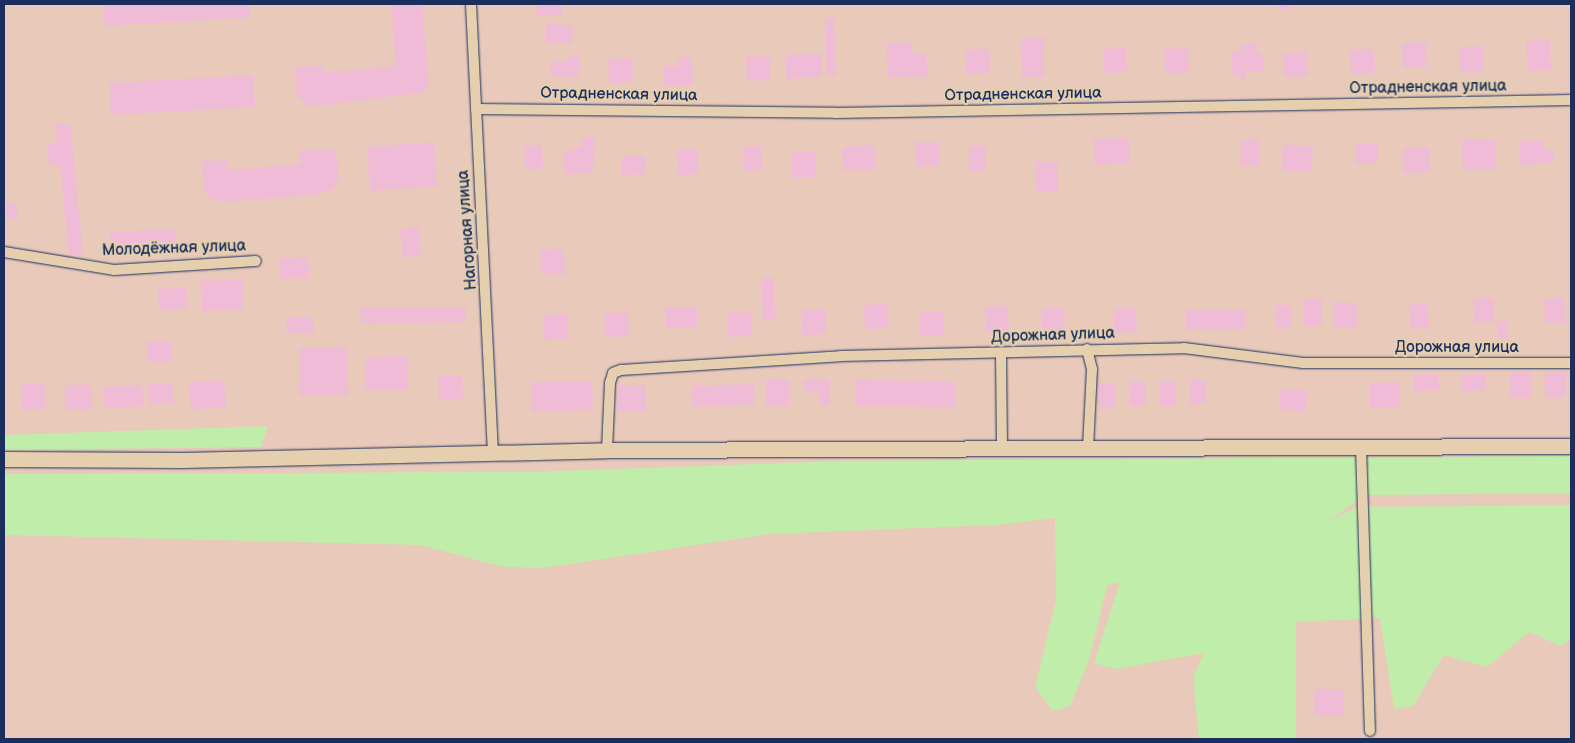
<!DOCTYPE html>
<html>
<head>
<meta charset="utf-8">
<style>
	body { margin:0 }
	#map { position:relative; width:1575px; height:743px; overflow:hidden; background:#e8c9ba; font-family:"Balsamiq Sans",sans-serif }
	div>[style] { position:absolute }
	.green>* { inset:0; background:#c0edaa }
	.building>* { inset:0; background:#f0bbd6 }
	.roads { filter:drop-shadow(0 0 1px #1b2f5e) drop-shadow(0 0 1px #1b2f5e) }
	.street>* { height:10px; margin:-5px; padding:0 5px; transform-origin:5px; border-radius:5px; background:#e5cfae }
	.secondary>* { height:15px; margin:-7.5px; padding:0 7.5px; transform-origin:7.5px; border-radius:7.5px; background:#e5cfae }
	span { translate:-50% -50%; white-space:nowrap; text-align:center; line-height:1.15; -webkit-text-stroke:4.5px #e5cfae; paint-order:stroke }
	.street-label { font-size:16px; color:#1b2f5e }
	.frame { position:absolute; inset:0; border:5px solid #1b2f5e; pointer-events:none }
</style>
</head>
<body>
<div id="map">
	<div class="green">
		<i style="clip-path:polygon(268px 426px,261px 447px,4px 450px,4px 435px)"></i>
		<i style="clip-path:polygon(1571px 456px,1571px 493px,1366px 495px,1328px 521px,1358px 507px,1571px 505px,1571px 638px,1561px 646px,1529px 632px,1487px 667px,1444px 655px,1413px 706px,1394px 709px,1380px 618px,1296px 622px,1296px 739px,1199px 739px,1193px 677px,1204px 653px,1116px 669px,1094px 663px,1120px 582px,1107px 586px,1088px 663px,1070px 706px,1053px 711px,1035px 687px,1056px 601px,1055px 518px,996px 525px,769px 534px,543px 568px,504px 567px,420px 545px,4px 535px,4px 474px,530px 472px,842px 461px)"></i>
	</div>
	<div class="building">
		<i style="clip-path:polygon(103px 4px,249px 4px,250px 17px,105px 26px)"></i>
		<i style="clip-path:polygon(391px 4px,422px 4px,429px 84px,425px 92px,309px 107px,297px 97px,295px 67px,322px 65px,323px 72px,396px 67px)"></i>
		<i style="clip-path:polygon(537px 4px,561px 4px,562px 15px,537px 16px)"></i>
		<i style="clip-path:polygon(1278px 4px,1291px 4px,1291px 9px,1279px 9px)"></i>
		<i style="clip-path:polygon(825px 18px,834px 18px,836px 75px,827px 76px)"></i>
		<i style="clip-path:polygon(546px 24px,573px 25px,572px 44px,546px 43px)"></i>
		<i style="clip-path:polygon(1021px 37px,1044px 37px,1044px 77px,1022px 77px)"></i>
		<i style="clip-path:polygon(1550px 40px,1551px 70px,1528px 71px,1526px 41px)"></i>
		<i style="clip-path:polygon(910px 42px,911px 53px,926px 53px,928px 76px,888px 78px,886px 44px)"></i>
		<i style="clip-path:polygon(1426px 42px,1427px 67px,1403px 68px,1402px 43px)"></i>
		<i style="clip-path:polygon(1242px 44px,1258px 44px,1258px 53px,1263px 53px,1263px 72px,1246px 72px,1246px 80px,1231px 73px,1231px 51px,1242px 51px)"></i>
		<i style="clip-path:polygon(1483px 46px,1484px 71px,1460px 72px,1459px 47px)"></i>
		<i style="clip-path:polygon(1126px 48px,1127px 72px,1104px 73px,1103px 49px)"></i>
		<i style="clip-path:polygon(1188px 48px,1189px 73px,1165px 74px,1164px 49px)"></i>
		<i style="clip-path:polygon(989px 49px,990px 73px,966px 74px,965px 50px)"></i>
		<i style="clip-path:polygon(1374px 49px,1375px 73px,1351px 74px,1350px 50px)"></i>
		<i style="clip-path:polygon(1307px 52px,1308px 76px,1284px 77px,1283px 53px)"></i>
		<i style="clip-path:polygon(821px 53px,822px 77px,786px 79px,785px 55px)"></i>
		<i style="clip-path:polygon(567px 55px,580px 56px,578px 78px,550px 76px,551px 61px,566px 62px)"></i>
		<i style="clip-path:polygon(769px 56px,770px 80px,747px 81px,746px 57px)"></i>
		<i style="clip-path:polygon(678px 57px,692px 57px,693px 85px,663px 86px,663px 66px,679px 66px)"></i>
		<i style="clip-path:polygon(632px 58px,633px 82px,609px 83px,608px 59px)"></i>
		<i style="clip-path:polygon(253px 75px,255px 107px,111px 115px,109px 83px)"></i>
		<i style="clip-path:polygon(70px 123px,83px 254px,69px 255px,60px 165px,49px 166px,47px 144px,57px 143px,55px 124px)"></i>
		<i style="clip-path:polygon(596px 137px,592px 174px,563px 174px,563px 153px,581px 147px,581px 138px)"></i>
		<i style="clip-path:polygon(1129px 138px,1130px 163px,1095px 165px,1094px 139px)"></i>
		<i style="clip-path:polygon(1241px 140px,1259px 140px,1259px 165px,1241px 165px)"></i>
		<i style="clip-path:polygon(1462px 140px,1495px 140px,1495px 170px,1463px 170px)"></i>
		<i style="clip-path:polygon(1543px 140px,1543px 150px,1553px 150px,1554px 163px,1520px 165px,1519px 141px)"></i>
		<i style="clip-path:polygon(939px 141px,939px 166px,916px 167px,915px 142px)"></i>
		<i style="clip-path:polygon(434px 142px,437px 186px,370px 191px,367px 147px)"></i>
		<i style="clip-path:polygon(1355px 143px,1378px 143px,1377px 164px,1355px 164px)"></i>
		<i style="clip-path:polygon(542px 145px,543px 169px,525px 170px,524px 146px)"></i>
		<i style="clip-path:polygon(874px 145px,876px 169px,844px 171px,842px 147px)"></i>
		<i style="clip-path:polygon(1283px 145px,1313px 146px,1312px 171px,1282px 171px)"></i>
		<i style="clip-path:polygon(761px 146px,763px 170px,744px 171px,743px 147px)"></i>
		<i style="clip-path:polygon(969px 146px,986px 146px,986px 170px,969px 171px)"></i>
		<i style="clip-path:polygon(1430px 147px,1430px 172px,1403px 173px,1403px 148px)"></i>
		<i style="clip-path:polygon(336px 149px,338px 178px,334px 189px,319px 194px,229px 202px,212px 200px,204px 191px,202px 162px,227px 160px,228px 170px,300px 164px,299px 151px)"></i>
		<i style="clip-path:polygon(677px 150px,697px 150px,698px 174px,678px 175px)"></i>
		<i style="clip-path:polygon(792px 152px,815px 152px,815px 177px,792px 177px)"></i>
		<i style="clip-path:polygon(645px 155px,646px 174px,622px 175px,622px 156px)"></i>
		<i style="clip-path:polygon(1036px 162px,1058px 162px,1058px 191px,1036px 191px)"></i>
		<i style="clip-path:polygon(4px 203px,18px 204px,17px 219px,4px 218px)"></i>
		<i style="clip-path:polygon(418px 227px,421px 256px,403px 258px,400px 229px)"></i>
		<i style="clip-path:polygon(176px 229px,177px 251px,111px 254px,110px 232px)"></i>
		<i style="clip-path:polygon(564px 249px,565px 274px,541px 275px,540px 250px)"></i>
		<i style="clip-path:polygon(308px 257px,309px 278px,281px 279px,280px 258px)"></i>
		<i style="clip-path:polygon(761px 278px,774px 278px,775px 320px,763px 320px)"></i>
		<i style="clip-path:polygon(243px 279px,244px 309px,202px 311px,201px 281px)"></i>
		<i style="clip-path:polygon(186px 287px,187px 308px,159px 310px,158px 289px)"></i>
		<i style="clip-path:polygon(1322px 298px,1322px 325px,1304px 325px,1304px 299px)"></i>
		<i style="clip-path:polygon(1493px 298px,1494px 322px,1474px 323px,1473px 299px)"></i>
		<i style="clip-path:polygon(1564px 298px,1565px 323px,1545px 323px,1544px 299px)"></i>
		<i style="clip-path:polygon(1333px 302px,1357px 303px,1357px 327px,1333px 327px)"></i>
		<i style="clip-path:polygon(1427px 303px,1429px 327px,1410px 328px,1409px 304px)"></i>
		<i style="clip-path:polygon(888px 304px,889px 328px,865px 329px,864px 305px)"></i>
		<i style="clip-path:polygon(1008px 306px,1009px 330px,986px 331px,985px 307px)"></i>
		<i style="clip-path:polygon(1276px 306px,1291px 306px,1292px 327px,1276px 327px)"></i>
		<i style="clip-path:polygon(466px 307px,466px 322px,361px 324px,360px 308px)"></i>
		<i style="clip-path:polygon(665px 307px,697px 307px,697px 328px,666px 328px)"></i>
		<i style="clip-path:polygon(1064px 308px,1065px 332px,1042px 333px,1041px 309px)"></i>
		<i style="clip-path:polygon(1136px 308px,1137px 332px,1114px 333px,1113px 309px)"></i>
		<i style="clip-path:polygon(825px 309px,826px 334px,802px 335px,801px 310px)"></i>
		<i style="clip-path:polygon(1245px 309px,1245px 329px,1186px 330px,1186px 310px)"></i>
		<i style="clip-path:polygon(943px 311px,944px 335px,920px 336px,919px 312px)"></i>
		<i style="clip-path:polygon(628px 312px,629px 336px,605px 337px,604px 313px)"></i>
		<i style="clip-path:polygon(751px 312px,752px 336px,728px 337px,727px 313px)"></i>
		<i style="clip-path:polygon(567px 314px,568px 339px,544px 340px,543px 315px)"></i>
		<i style="clip-path:polygon(313px 317px,314px 333px,287px 334px,286px 318px)"></i>
		<i style="clip-path:polygon(1497px 321px,1507px 321px,1507px 338px,1498px 338px)"></i>
		<i style="clip-path:polygon(171px 341px,172px 361px,147px 362px,147px 342px)"></i>
		<i style="clip-path:polygon(347px 347px,348px 395px,300px 396px,299px 348px)"></i>
		<i style="clip-path:polygon(407px 356px,407px 389px,365px 390px,365px 357px)"></i>
		<i style="clip-path:polygon(1531px 372px,1531px 397px,1510px 397px,1510px 373px)"></i>
		<i style="clip-path:polygon(1566px 372px,1566px 397px,1545px 397px,1545px 373px)"></i>
		<i style="clip-path:polygon(1438px 374px,1439px 390px,1414px 391px,1414px 375px)"></i>
		<i style="clip-path:polygon(1485px 374px,1486px 390px,1462px 391px,1461px 375px)"></i>
		<i style="clip-path:polygon(462px 375px,463px 399px,439px 400px,438px 376px)"></i>
		<i style="clip-path:polygon(804px 379px,830px 379px,830px 406px,820px 405px,820px 391px,804px 391px)"></i>
		<i style="clip-path:polygon(224px 380px,226px 407px,191px 410px,189px 382px)"></i>
		<i style="clip-path:polygon(766px 380px,789px 380px,789px 406px,766px 406px)"></i>
		<i style="clip-path:polygon(856px 380px,955px 381px,955px 407px,855px 406px)"></i>
		<i style="clip-path:polygon(1190px 380px,1206px 380px,1206px 404px,1190px 405px)"></i>
		<i style="clip-path:polygon(592px 381px,593px 410px,532px 412px,532px 382px)"></i>
		<i style="clip-path:polygon(1145px 381px,1146px 406px,1130px 406px,1129px 382px)"></i>
		<i style="clip-path:polygon(1176px 381px,1176px 406px,1160px 406px,1160px 382px)"></i>
		<i style="clip-path:polygon(1400px 382px,1400px 407px,1370px 407px,1370px 383px)"></i>
		<i style="clip-path:polygon(173px 383px,173px 403px,149px 404px,148px 384px)"></i>
		<i style="clip-path:polygon(1098px 383px,1115px 383px,1115px 407px,1099px 407px)"></i>
		<i style="clip-path:polygon(21px 384px,45px 384px,45px 409px,22px 410px)"></i>
		<i style="clip-path:polygon(754px 384px,755px 404px,692px 407px,691px 386px)"></i>
		<i style="clip-path:polygon(65px 385px,92px 385px,92px 410px,65px 410px)"></i>
		<i style="clip-path:polygon(142px 385px,144px 406px,105px 409px,103px 387px)"></i>
		<i style="clip-path:polygon(618px 385px,646px 385px,646px 411px,618px 411px)"></i>
		<i style="clip-path:polygon(1280px 389px,1307px 390px,1306px 411px,1279px 410px)"></i>
		<i style="clip-path:polygon(1315px 689px,1344px 689px,1344px 716px,1314px 716px)"></i>
	</div>
	<div class="roads">
		<div class="street">
			<i style="left:471px;top:4px;width:451px;rotate:87.2deg"></i>
			<i style="left:476px;top:109px;width:359px;rotate:0.6deg"></i>
			<i style="left:835px;top:113px;width:736px;rotate:-1.01deg"></i>
			<i style="left:4px;top:252px;width:111px;rotate:9.3deg"></i>
			<i style="left:114px;top:270px;width:142px;rotate:-3.6deg"></i>
			<i style="left:1087px;top:349px;width:21px;rotate:76deg"></i>
			<i style="left:1092px;top:369px;width:79px;rotate:92.9deg"></i>
			<i style="left:1001px;top:353px;width:97px;rotate:89.4deg"></i>
			<i style="left:1361px;top:447px;width:284px;rotate:88.2deg"></i>
			<i style="left:607px;top:450px;width:67px;rotate:-87.4deg"></i>
			<i style="left:610px;top:383px;width:10px;rotate:-73deg"></i>
			<i style="left:613px;top:373px;width:9px;rotate:-21deg"></i>
			<i style="left:621px;top:370px;width:220px;rotate:-3.6deg"></i>
			<i style="left:841px;top:356px;width:343px;rotate:-1.3deg"></i>
			<i style="left:1184px;top:348px;width:120px;rotate:7.2deg"></i>
			<i style="left:1303px;top:363px;width:268px"></i>
		</div>
		<div class="secondary">
			<i style="left:4px;top:459px;width:178px;rotate:0.3deg"></i>
			<i style="left:182px;top:460px;width:425px;rotate:-1.3deg"></i>
			<i style="left:607px;top:450px;width:964px;rotate:-0.24deg"></i>
		</div>
	</div>
	<div class="street-label">
		<span style="left:1428px;top:88px;rotate:-1deg">Отрадненская улица</span>
		<span style="left:619px;top:95px;rotate:1deg">Отрадненская улица</span>
		<span style="left:1023px;top:95px;rotate:-1deg">Отрадненская улица</span>
		<span style="left:468px;top:230px;rotate:-94deg">Нагорная улица</span>
		<span style="left:174px;top:249px;rotate:-2deg">Молодёжная улица</span>
		<span style="left:1053px;top:336px;rotate:-2deg">Дорожная улица</span>
		<span style="left:1457px;top:348px">Дорожная улица</span>
	</div>
	<div class="frame"></div>
</div>
</body>
</html>
